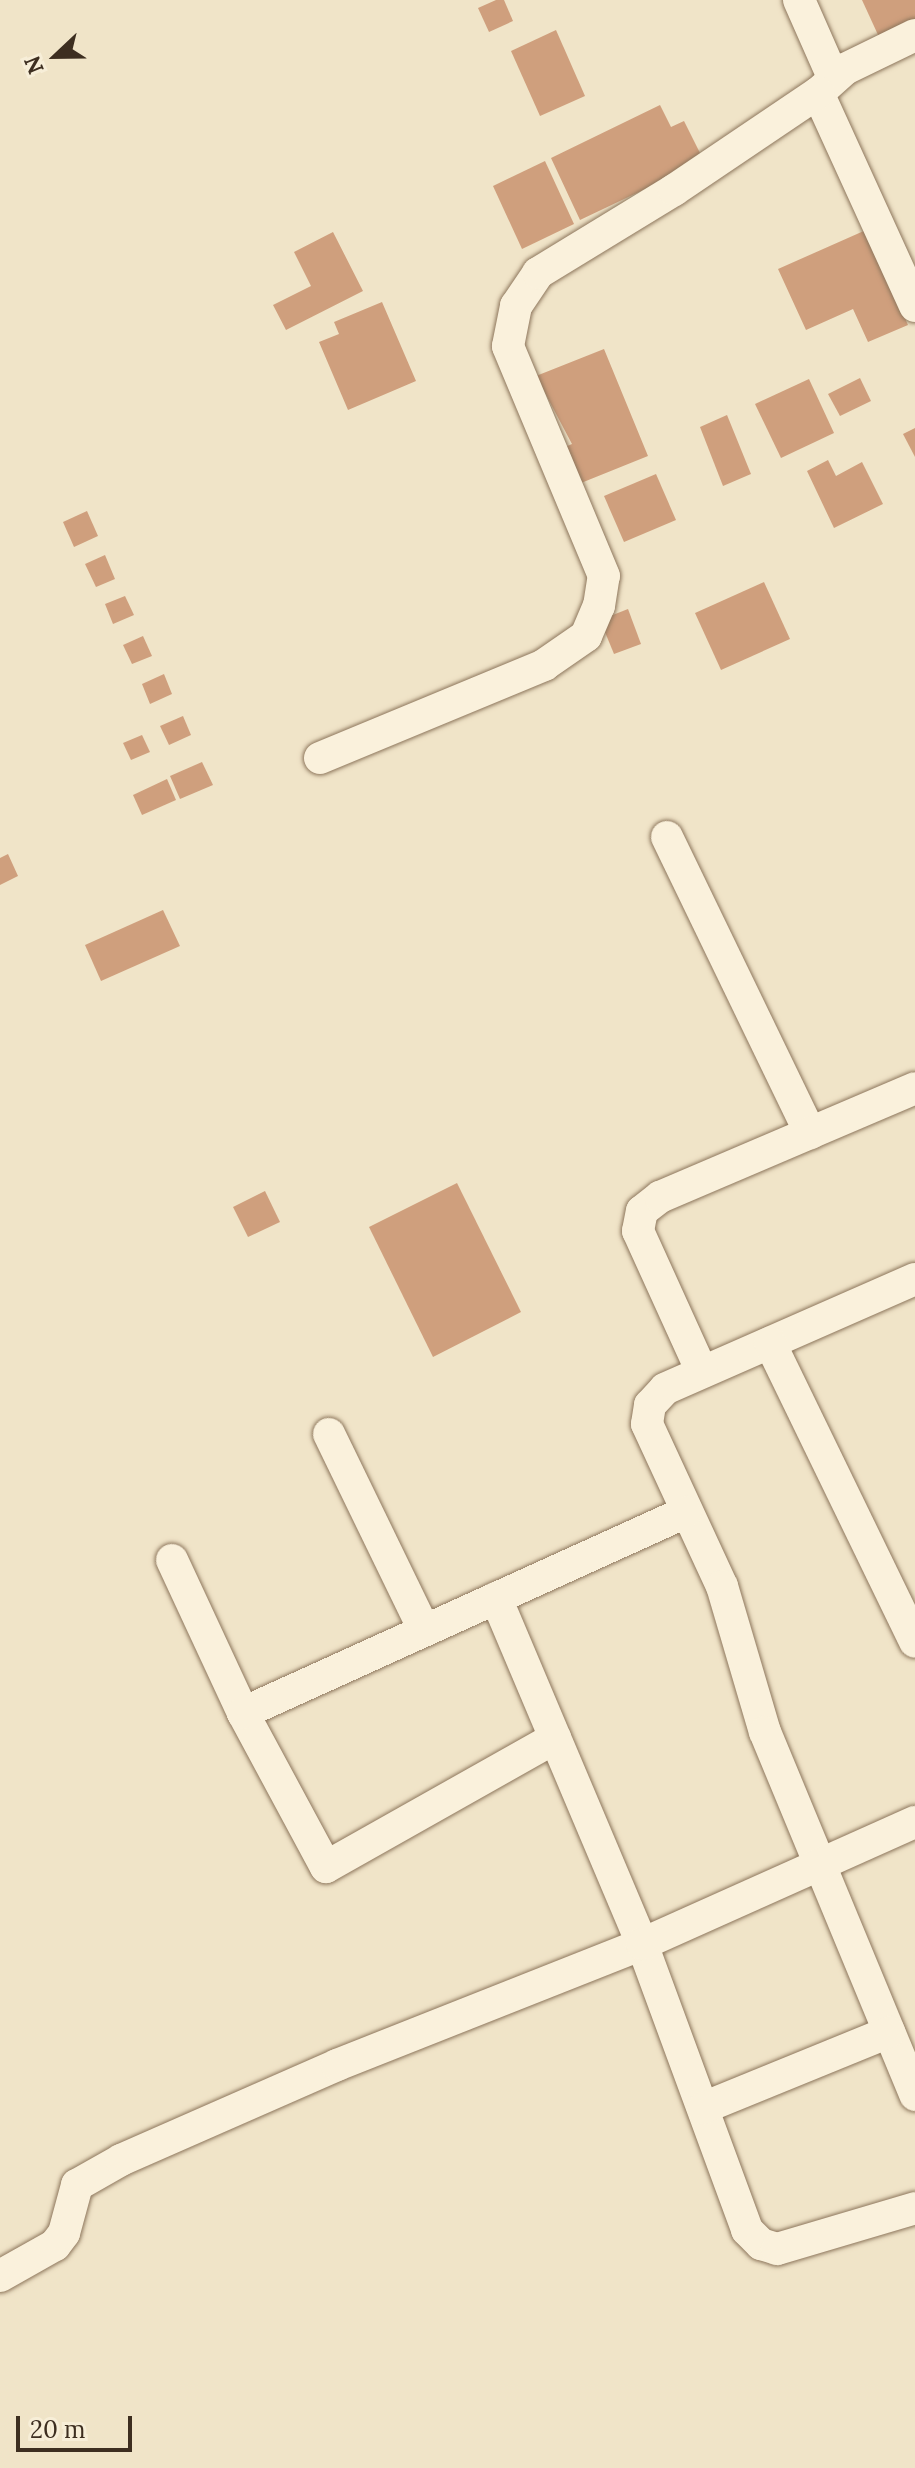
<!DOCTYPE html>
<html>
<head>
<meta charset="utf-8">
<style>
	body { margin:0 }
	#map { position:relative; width:915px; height:2468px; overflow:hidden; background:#f0e4c8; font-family:Lora,serif }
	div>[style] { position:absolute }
	.building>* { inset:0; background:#cf9f7d }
	.roads { filter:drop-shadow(0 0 2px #8d765c) drop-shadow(0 0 2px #8d765c) }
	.minor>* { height:32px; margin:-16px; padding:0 16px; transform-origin:16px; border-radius:16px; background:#faf1dc }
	span { translate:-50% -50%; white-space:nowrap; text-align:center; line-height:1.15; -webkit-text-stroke:6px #f7eed8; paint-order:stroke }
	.north { position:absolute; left:16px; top:16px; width:80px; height:80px; -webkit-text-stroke:6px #f7eed8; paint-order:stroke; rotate:248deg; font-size:22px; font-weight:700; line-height:32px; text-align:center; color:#3d2e20 }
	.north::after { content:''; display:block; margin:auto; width:28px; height:36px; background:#3d2e20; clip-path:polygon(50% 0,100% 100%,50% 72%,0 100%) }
	.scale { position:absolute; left:16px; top:2416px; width:116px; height:36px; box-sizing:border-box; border:4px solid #3d2e20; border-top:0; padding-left:10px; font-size:24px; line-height:28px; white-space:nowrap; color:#3d2e20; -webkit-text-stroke:6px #f7eed8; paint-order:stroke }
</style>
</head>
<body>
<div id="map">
	<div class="building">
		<i style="clip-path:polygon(496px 0,504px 0,513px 21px,489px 32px,478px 8px)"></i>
		<i style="clip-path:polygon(862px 0,915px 0,915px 20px,879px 37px)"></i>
		<i style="clip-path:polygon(556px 30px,585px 96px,540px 116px,511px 51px)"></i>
		<i style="clip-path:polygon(660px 105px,671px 127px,684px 121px,704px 161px,580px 220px,551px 158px)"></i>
		<i style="clip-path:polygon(545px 161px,574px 224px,522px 249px,493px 186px)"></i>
		<i style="clip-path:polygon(866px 230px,908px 325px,868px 342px,853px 309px,806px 330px,778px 269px)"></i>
		<i style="clip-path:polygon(333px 232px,363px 291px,286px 330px,273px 305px,311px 286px,294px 252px)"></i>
		<i style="clip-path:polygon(382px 302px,416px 381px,348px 410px,319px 342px,339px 334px,334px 322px)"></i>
		<i style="clip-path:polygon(604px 349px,648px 456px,581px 483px,565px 447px,572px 444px,536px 376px)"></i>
		<i style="clip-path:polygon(860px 378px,871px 401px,840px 416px,828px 394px)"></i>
		<i style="clip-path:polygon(809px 379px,834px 433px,781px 458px,755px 404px)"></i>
		<i style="clip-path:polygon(727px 415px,751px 474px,723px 486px,700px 427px)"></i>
		<i style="clip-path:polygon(915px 428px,915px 457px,903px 434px)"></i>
		<i style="clip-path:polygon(828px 460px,836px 476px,862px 462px,883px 504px,834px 528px,807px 471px)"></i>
		<i style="clip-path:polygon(656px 474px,676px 520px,624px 542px,604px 496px)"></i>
		<i style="clip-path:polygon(87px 511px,98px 536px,74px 547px,63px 522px)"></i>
		<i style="clip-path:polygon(105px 555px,115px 579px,96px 587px,85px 564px)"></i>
		<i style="clip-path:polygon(764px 582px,790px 639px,721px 670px,695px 613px)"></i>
		<i style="clip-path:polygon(125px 596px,134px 615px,113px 624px,105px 604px)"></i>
		<i style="clip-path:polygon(628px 609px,641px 644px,614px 654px,600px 620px)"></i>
		<i style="clip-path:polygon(143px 636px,152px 656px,132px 664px,123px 645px)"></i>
		<i style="clip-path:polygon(164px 674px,172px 694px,150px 704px,142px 684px)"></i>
		<i style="clip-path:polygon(183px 716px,191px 735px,169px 745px,160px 726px)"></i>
		<i style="clip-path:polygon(142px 735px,150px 752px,131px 760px,123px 743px)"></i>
		<i style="clip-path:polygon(202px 762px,213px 785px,180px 799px,170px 776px)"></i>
		<i style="clip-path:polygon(167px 779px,176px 800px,142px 815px,133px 795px)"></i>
		<i style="clip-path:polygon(8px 854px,18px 876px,0 885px,0 858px)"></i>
		<i style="clip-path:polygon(163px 910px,180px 946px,101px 981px,85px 945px)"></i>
		<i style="clip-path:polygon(457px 1183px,521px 1312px,433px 1357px,369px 1227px)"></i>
		<i style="clip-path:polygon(265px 1191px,280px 1222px,248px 1237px,233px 1207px)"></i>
	</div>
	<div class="roads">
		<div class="minor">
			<i style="left:799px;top:0;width:84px;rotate:66.2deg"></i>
			<i style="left:915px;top:35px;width:78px;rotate:154.1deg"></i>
			<i style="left:845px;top:69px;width:36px;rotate:138deg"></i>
			<i style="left:818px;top:93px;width:234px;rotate:65.5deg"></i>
			<i style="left:320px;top:758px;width:243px;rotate:-22.5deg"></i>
			<i style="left:544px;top:665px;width:51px;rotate:-34.6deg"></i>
			<i style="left:586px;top:636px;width:33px;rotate:-67deg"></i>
			<i style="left:599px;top:606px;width:30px;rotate:-81deg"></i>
			<i style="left:604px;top:576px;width:249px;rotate:-112.7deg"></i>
			<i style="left:508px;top:346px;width:41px;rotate:-78.7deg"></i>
			<i style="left:516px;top:306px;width:40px;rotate:-56deg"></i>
			<i style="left:538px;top:273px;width:159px;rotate:-31.4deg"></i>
			<i style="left:674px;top:190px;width:174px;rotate:-34deg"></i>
			<i style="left:667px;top:837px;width:329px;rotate:64.2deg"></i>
			<i style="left:915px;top:1279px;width:273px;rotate:156.3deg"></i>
			<i style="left:665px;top:1389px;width:22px;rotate:133deg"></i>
			<i style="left:650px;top:1405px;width:19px;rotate:99deg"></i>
			<i style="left:647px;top:1424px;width:179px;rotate:65.2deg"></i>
			<i style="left:722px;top:1586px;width:152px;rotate:73.6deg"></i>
			<i style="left:765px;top:1732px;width:393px;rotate:67.5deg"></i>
			<i style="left:770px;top:1343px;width:332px;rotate:64.1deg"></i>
			<i style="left:702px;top:1372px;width:155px;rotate:-114.4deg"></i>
			<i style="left:638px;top:1231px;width:20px;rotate:-79deg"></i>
			<i style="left:642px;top:1211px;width:23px;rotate:-38deg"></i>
			<i style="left:660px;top:1197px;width:277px;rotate:-23.1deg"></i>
			<i style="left:329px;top:1434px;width:218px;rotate:64.1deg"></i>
			<i style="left:172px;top:1560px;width:169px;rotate:65.1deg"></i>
			<i style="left:243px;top:1713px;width:175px;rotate:61.7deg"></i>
			<i style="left:326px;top:1867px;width:263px;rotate:-29.4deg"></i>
			<i style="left:496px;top:1598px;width:376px;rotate:67.1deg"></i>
			<i style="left:642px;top:1944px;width:305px;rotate:69.8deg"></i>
			<i style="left:747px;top:2230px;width:20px;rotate:45deg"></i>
			<i style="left:761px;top:2244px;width:17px;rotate:17deg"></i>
			<i style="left:777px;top:2249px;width:144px;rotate:-16.5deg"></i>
			<i style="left:243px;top:1713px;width:486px;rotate:-24.4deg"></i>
			<i style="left:703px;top:2108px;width:201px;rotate:-22.2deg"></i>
			<i style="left:0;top:2276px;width:63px;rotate:-29.4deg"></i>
			<i style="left:55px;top:2245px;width:15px;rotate:-53deg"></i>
			<i style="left:64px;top:2233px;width:50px;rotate:-74.8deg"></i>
			<i style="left:77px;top:2185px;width:51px;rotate:-29.6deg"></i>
			<i style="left:121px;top:2160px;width:236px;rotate:-23.7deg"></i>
			<i style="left:337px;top:2065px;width:328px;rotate:-21.6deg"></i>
			<i style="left:642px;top:1944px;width:299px;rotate:-24.1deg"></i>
		</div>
	</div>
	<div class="north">N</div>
	<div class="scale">20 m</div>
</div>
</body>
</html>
